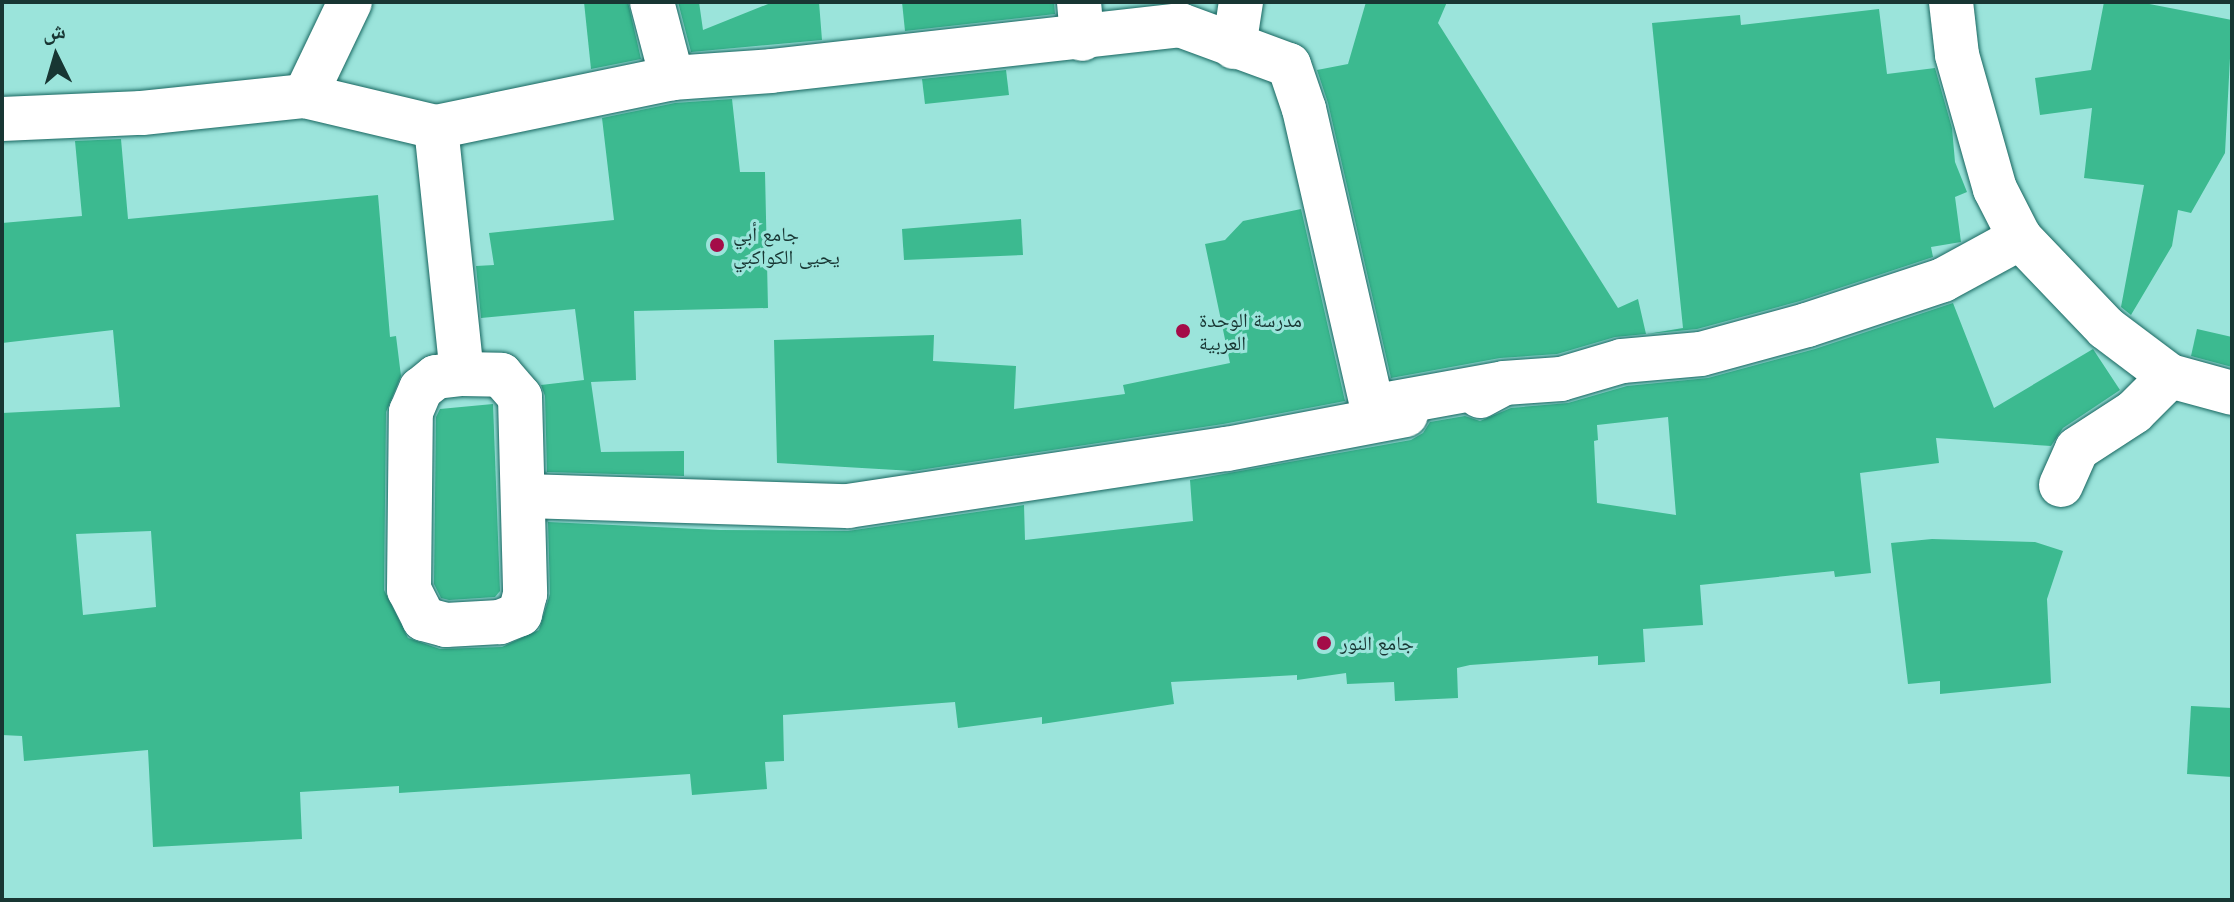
<!DOCTYPE html>
<html>
<head>
<meta charset="utf-8">
<style>
	body { margin:0 }
	#map { position:relative; width:2234px; height:902px; overflow:hidden; background:#9be4db; font-family:Helvetica,"Noto Naskh Arabic",sans-serif }
	div>[style] { position:absolute }
	.building>* { inset:0; background:#3cba90 }
	.roads { filter:drop-shadow(0 0 2px #186660) drop-shadow(0 0 2px #186660) }
	.minor>* { height:44px; margin:-22px; padding:0 22px; transform-origin:22px; border-radius:22px; background:#fff }
	.dots>* { width:22px; height:22px; translate:-50% -50%; box-sizing:border-box; border:4px solid #9be4db; border-radius:50% }
	span { translate:-50% -50%; white-space:nowrap; text-align:center; line-height:1.15; -webkit-text-stroke:6px #9be4db; paint-order:stroke }
	.poi-label { font-size:20px; color:#183633 }
	.left { translate:0 -50%; text-align:left }
	.frame { position:absolute; inset:0; border:4px solid #183633; pointer-events:none }
	.north { position:absolute; left:16px; top:16px; width:80px; height:80px; -webkit-text-stroke:6px #9be4db; paint-order:stroke; rotate:355deg; font-size:22px; font-weight:700; line-height:32px; text-align:center; color:#183633 }
	.north::after { content:''; display:block; margin:auto; width:28px; height:36px; background:#183633; clip-path:polygon(50% 0,100% 100%,50% 72%,0 100%) }
</style>
</head>
<body>
<div id="map">
	<div class="building">
		<i style="clip-path:polygon(584px 2px,628px 2px,641px 59px,591px 69px)"></i>
		<i style="clip-path:polygon(678px 2px,699px 2px,703px 30px,773px 2px,819px 2px,822px 40px,691px 52px)"></i>
		<i style="clip-path:polygon(902px 2px,1054px 2px,1055px 14px,905px 31px)"></i>
		<i style="clip-path:polygon(1366px 2px,1447px 2px,1438px 23px,1618px 308px,1638px 299px,1646px 334px,1615px 337px,1557px 354px,1500px 358px,1391px 378px,1328px 103px,1317px 70px,1348px 64px)"></i>
		<i style="clip-path:polygon(2104px 2px,2139px 2px,2232px 20px,2225px 153px,2191px 213px,2178px 210px,2172px 246px,2131px 315px,2121px 307px,2144px 185px,2084px 178px,2092px 108px,2040px 115px,2035px 78px,2091px 70px)"></i>
		<i style="clip-path:polygon(1879px 9px,1887px 74px,1935px 68px,1952px 128px,1955px 162px,1967px 192px,1955px 197px,1961px 242px,1931px 247px,1933px 257px,1800px 301px,1697px 329px,1647px 334px,1683px 328px,1652px 23px,1740px 15px,1741px 25px)"></i>
		<i style="clip-path:polygon(1006px 70px,1009px 95px,925px 104px,922px 79px)"></i>
		<i style="clip-path:polygon(732px 99px,740px 172px,765px 172px,768px 308px,634px 311px,636px 380px,591px 382px,601px 452px,684px 451px,684px 476px,547px 472px,545px 396px,541px 385px,584px 380px,575px 309px,481px 318px,476px 266px,494px 265px,489px 233px,614px 220px,602px 118px,675px 103px)"></i>
		<i style="clip-path:polygon(evenodd,121px 139px,128px 219px,378px 195px,390px 337px,396px 336px,401px 376px,386px 412px,384px 590px,408px 638px,440px 649px,502px 647px,539px 630px,550px 594px,548px 522px,720px 530px,848px 531px,1024px 505px,1025px 540px,1193px 521px,1190px 480px,1411px 440px,1423px 433px,1430px 422px,1465px 416px,1480px 421px,1511px 408px,1568px 403px,1627px 386px,1708px 378px,1815px 349px,1953px 303px,1994px 408px,2093px 349px,2120px 390px,2063px 428px,2051px 446px,1936px 438px,1939px 463px,1860px 473px,1871px 573px,1835px 577px,1834px 571px,1700px 585px,1703px 625px,1643px 629px,1645px 662px,1598px 665px,1598px 656px,1470px 665px,1457px 668px,1458px 698px,1395px 701px,1394px 682px,1347px 684px,1346px 673px,1297px 680px,1297px 675px,1171px 682px,1174px 704px,1042px 724px,1042px 717px,958px 728px,955px 702px,783px 715px,784px 761px,765px 762px,767px 789px,692px 795px,690px 774px,399px 793px,399px 786px,300px 792px,302px 839px,153px 847px,148px 750px,24px 761px,22px 736px,2px 735px,2px 413px,120px 407px,113px 330px,2px 343px,2px 223px,82px 216px,75px 141px,121px 139px,1668px 417px,1676px 515px,1597px 503px,1594px 441px,1598px 440px,1597px 425px,1668px 417px,121px 139px,151px 531px,156px 607px,83px 615px,76px 534px,151px 531px)"></i>
		<i style="clip-path:polygon(1301px 209px,1345px 401px,1223px 424px,913px 471px,777px 463px,774px 340px,934px 335px,933px 361px,1016px 366px,1014px 409px,1125px 394px,1123px 385px,1230px 363px,1205px 244px,1225px 240px,1243px 221px)"></i>
		<i style="clip-path:polygon(1021px 219px,1023px 255px,904px 260px,902px 229px)"></i>
		<i style="clip-path:polygon(2197px 329px,2232px 337px,2232px 367px,2191px 356px)"></i>
		<i style="clip-path:polygon(493px 404px,500px 591px,495px 597px,449px 600px,441px 598px,434px 584px,436px 417px,440px 409px)"></i>
		<i style="clip-path:polygon(1932px 539px,2035px 542px,2063px 551px,2047px 599px,2051px 683px,1940px 694px,1940px 681px,1908px 684px,1891px 543px)"></i>
		<i style="clip-path:polygon(2191px 706px,2232px 708px,2232px 777px,2187px 774px)"></i>
	</div>
	<div class="roads">
		<div class="minor">
			<i style="left:652px;top:2px;width:79px;rotate:75.3deg"></i>
			<i style="left:1079px;top:2px;width:37px;rotate:85deg"></i>
			<i style="left:1951px;top:2px;width:53px;rotate:83.5deg"></i>
			<i style="left:1957px;top:55px;width:139px;rotate:74.2deg"></i>
			<i style="left:1995px;top:189px;width:55px;rotate:63deg"></i>
			<i style="left:2020px;top:238px;width:124px;rotate:46.3deg"></i>
			<i style="left:2106px;top:328px;width:80px;rotate:36.9deg"></i>
			<i style="left:2170px;top:376px;width:64px;rotate:15.3deg"></i>
			<i style="left:1234px;top:47px;width:46px;rotate:-81.2deg"></i>
			<i style="left:305px;top:96px;width:104px;rotate:-64.4deg"></i>
			<i style="left:2px;top:119px;width:140px;rotate:-2.5deg"></i>
			<i style="left:142px;top:113px;width:164px;rotate:-6deg"></i>
			<i style="left:305px;top:96px;width:135px;rotate:13.3deg"></i>
			<i style="left:436px;top:127px;width:241px;rotate:-11.7deg"></i>
			<i style="left:672px;top:78px;width:99px;rotate:-4deg"></i>
			<i style="left:771px;top:71px;width:412px;rotate:-6.4deg"></i>
			<i style="left:1180px;top:25px;width:116px;rotate:20.2deg"></i>
			<i style="left:1289px;top:65px;width:46px;rotate:71.2deg"></i>
			<i style="left:1304px;top:109px;width:306px;rotate:77.1deg"></i>
			<i style="left:1372px;top:407px;width:134px;rotate:-10.3deg"></i>
			<i style="left:436px;top:127px;width:248px;rotate:84deg"></i>
			<i style="left:462px;top:374px;width:39px;rotate:1deg"></i>
			<i style="left:501px;top:375px;width:29px;rotate:49deg"></i>
			<i style="left:520px;top:397px;width:197px;rotate:88.5deg"></i>
			<i style="left:525px;top:594px;width:21px;rotate:104deg"></i>
			<i style="left:520px;top:614px;width:22px;rotate:158deg"></i>
			<i style="left:500px;top:622px;width:54px;rotate:176.8deg"></i>
			<i style="left:446px;top:625px;width:23px;rotate:-165deg"></i>
			<i style="left:424px;top:619px;width:33px;rotate:-117deg"></i>
			<i style="left:409px;top:590px;width:178px;rotate:-89.4deg"></i>
			<i style="left:411px;top:412px;width:25px;rotate:-67deg"></i>
			<i style="left:421px;top:389px;width:19px;rotate:-39deg"></i>
			<i style="left:436px;top:377px;width:26px;rotate:-7deg"></i>
			<i style="left:1480px;top:396px;width:27px;rotate:-28deg"></i>
			<i style="left:1504px;top:383px;width:57px;rotate:-4deg"></i>
			<i style="left:1561px;top:379px;width:64px;rotate:-16.4deg"></i>
			<i style="left:1622px;top:361px;width:79px;rotate:-5.1deg"></i>
			<i style="left:1701px;top:354px;width:110px;rotate:-15.3deg"></i>
			<i style="left:1807px;top:325px;width:143px;rotate:-18.3deg"></i>
			<i style="left:1943px;top:280px;width:88px;rotate:-28.6deg"></i>
			<i style="left:2061px;top:485px;width:39px;rotate:-66deg"></i>
			<i style="left:2077px;top:449px;width:68px;rotate:-33deg"></i>
			<i style="left:2134px;top:412px;width:51px;rotate:-45deg"></i>
			<i style="left:524px;top:496px;width:324px;rotate:1.8deg"></i>
			<i style="left:848px;top:506px;width:383px;rotate:-8.6deg"></i>
			<i style="left:1227px;top:449px;width:182px;rotate:-10.8deg"></i>
		</div>
	</div>
	<div class="dots">
		<i style="left:717px;top:245px;background:#a40c48"></i>
		<i style="left:1183px;top:331px;background:#a40c48"></i>
		<i style="left:1324px;top:643px;background:#a40c48"></i>
	</div>
	<div class="poi-label">
		<span class="left" style="left:733px;top:246px">جامع أبي<br>يحيى الكواكبي</span>
		<span class="left" style="left:1199px;top:332px">مدرسة الوحدة<br>العربية</span>
		<span class="left" style="left:1340px;top:643px">جامع النور</span>
	</div>
	<div class="frame"></div>
	<div class="north">ش</div>
</div>
</body>
</html>
